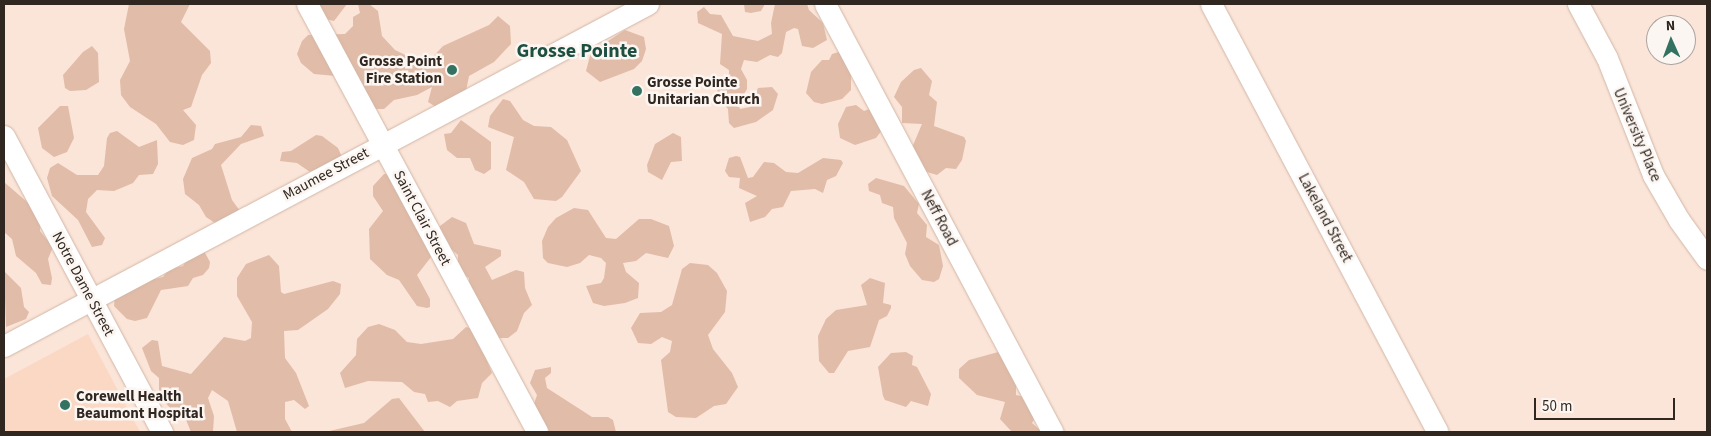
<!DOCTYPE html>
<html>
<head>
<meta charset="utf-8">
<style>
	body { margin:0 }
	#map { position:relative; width:1711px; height:436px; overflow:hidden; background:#fbe5d8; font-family:"Source Sans 3",sans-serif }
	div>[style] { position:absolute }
	.built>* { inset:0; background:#fbd8c4 }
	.green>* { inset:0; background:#e1bca8 }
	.roads { filter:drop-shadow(0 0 1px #d1b6a6) drop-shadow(0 0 1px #d1b6a6) }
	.minor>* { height:21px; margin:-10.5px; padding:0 10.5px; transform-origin:10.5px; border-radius:10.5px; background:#fff }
	.dots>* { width:14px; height:14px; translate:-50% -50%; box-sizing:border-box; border:2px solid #fcf6f2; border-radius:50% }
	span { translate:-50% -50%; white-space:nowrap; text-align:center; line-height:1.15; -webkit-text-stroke:5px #fcf6f2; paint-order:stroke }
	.poi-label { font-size:15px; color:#312721; font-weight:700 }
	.right { translate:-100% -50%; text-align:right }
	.left { translate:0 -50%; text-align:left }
	.street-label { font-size:15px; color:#312721 }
	.district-label { font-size:20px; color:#1c4f41; font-weight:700 }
	.frame { position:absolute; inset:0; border:5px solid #312721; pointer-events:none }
	.north { position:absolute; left:1646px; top:15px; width:50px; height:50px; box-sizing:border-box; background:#fcf6f2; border:1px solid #aba39e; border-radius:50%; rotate:358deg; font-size:14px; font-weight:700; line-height:20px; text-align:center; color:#312721 }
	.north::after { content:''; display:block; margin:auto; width:18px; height:22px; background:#337260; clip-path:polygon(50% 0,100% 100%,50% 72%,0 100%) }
	.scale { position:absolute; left:1534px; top:398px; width:141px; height:22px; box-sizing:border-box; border:2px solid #312721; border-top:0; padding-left:6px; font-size:15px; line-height:18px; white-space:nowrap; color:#312721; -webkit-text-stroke:4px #fcf6f2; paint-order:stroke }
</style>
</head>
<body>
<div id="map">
	<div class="built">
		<i style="clip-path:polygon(88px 334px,140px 432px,4px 432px,4px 379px)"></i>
	</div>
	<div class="green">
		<i style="clip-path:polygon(129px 4px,190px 4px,181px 22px,210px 51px,211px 63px,202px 75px,191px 107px,183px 110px,196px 125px,194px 140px,183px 145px,170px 142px,156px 124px,130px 107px,121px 95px,120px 80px,130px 61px,124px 29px)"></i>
		<i style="clip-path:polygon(304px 4px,347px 4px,334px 21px,325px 19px)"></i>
		<i style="clip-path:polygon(358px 4px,369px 4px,378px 11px,382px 36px,395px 50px,420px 62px,428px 62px,443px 46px,489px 25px,498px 16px,510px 26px,511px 44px,494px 62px,469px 76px,466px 91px,436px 107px,428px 102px,432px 87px,417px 95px,394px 100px,384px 109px,366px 109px,336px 76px,314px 74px,301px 63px,297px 54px,302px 41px,308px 35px,345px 34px,353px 26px,353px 17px,360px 13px)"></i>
		<i style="clip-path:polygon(744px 4px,765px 4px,761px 11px,751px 13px,745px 12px)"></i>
		<i style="clip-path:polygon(775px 4px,807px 4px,809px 10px,823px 23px,827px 40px,813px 48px,802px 46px,798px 29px,794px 28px,786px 32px,782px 53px,778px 57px,770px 55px,757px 62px,744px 60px,741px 69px,747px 80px,747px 89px,738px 104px,740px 109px,750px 107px,758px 88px,772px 87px,778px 94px,773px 110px,756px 122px,734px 128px,729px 123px,728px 109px,717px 95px,718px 83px,729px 74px,729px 70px,720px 64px,722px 34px,698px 23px,697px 12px,704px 7px,710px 14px,721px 15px,733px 36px,758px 41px,772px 34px,771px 23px)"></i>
		<i style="clip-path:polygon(625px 30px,644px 37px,646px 49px,642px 61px,634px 69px,600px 82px,586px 71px,591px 52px)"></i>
		<i style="clip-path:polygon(92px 46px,98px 53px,99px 82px,86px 90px,70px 91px,65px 88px,63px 75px,83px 52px)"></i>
		<i style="clip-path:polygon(839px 52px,851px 70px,851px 90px,842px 99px,822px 104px,814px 102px,806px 93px,811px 72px,822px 60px,829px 60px,832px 54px)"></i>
		<i style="clip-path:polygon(921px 68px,932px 81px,929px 95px,937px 102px,934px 126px,964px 137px,966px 141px,962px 160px,956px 169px,946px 168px,937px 175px,920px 170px,911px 150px,922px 124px,902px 123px,902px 107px,894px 97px,901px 82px,914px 70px)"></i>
		<i style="clip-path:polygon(503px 99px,510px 101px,523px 120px,534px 126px,551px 127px,567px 140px,581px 171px,562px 197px,556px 201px,534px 199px,524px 182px,506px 170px,514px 137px,488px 127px,490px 116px)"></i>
		<i style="clip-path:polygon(856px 105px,864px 111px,872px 108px,882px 130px,876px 138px,855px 145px,840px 138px,838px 124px,846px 107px)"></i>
		<i style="clip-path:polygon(60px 106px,68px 106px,74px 138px,67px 152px,54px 157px,42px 148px,38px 128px)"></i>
		<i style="clip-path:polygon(461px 120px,491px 142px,491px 169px,484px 174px,475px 170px,470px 158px,457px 158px,447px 150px,444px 134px,451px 133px)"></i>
		<i style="clip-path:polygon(251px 125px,261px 126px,264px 136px,241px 144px,221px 165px,232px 200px,240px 211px,221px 227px,206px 217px,199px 205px,185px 194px,183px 179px,192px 158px,212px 149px,215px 144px,241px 137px)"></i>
		<i style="clip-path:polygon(117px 131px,139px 147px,157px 140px,158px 164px,153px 174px,139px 175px,133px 183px,114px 191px,97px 190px,88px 199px,86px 212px,105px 238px,102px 245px,92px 247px,78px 220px,52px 196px,47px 178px,50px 168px,58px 163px,77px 175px,98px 175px,104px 166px,107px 138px,110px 133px)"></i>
		<i style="clip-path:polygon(673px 133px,681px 137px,682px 161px,671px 162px,662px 180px,648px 172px,647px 165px,655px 144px)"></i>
		<i style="clip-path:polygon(316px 135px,322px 136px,338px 148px,342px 157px,310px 172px,297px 163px,280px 161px,282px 152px,291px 151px)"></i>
		<i style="clip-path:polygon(736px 156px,740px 157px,748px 178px,753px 177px,764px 162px,774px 163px,786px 172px,798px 173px,823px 158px,841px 160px,843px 163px,836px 176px,827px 180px,823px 193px,815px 189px,791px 191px,783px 207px,772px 209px,765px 217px,750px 222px,745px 203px,757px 196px,739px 188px,740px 178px,729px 177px,725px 171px,729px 158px)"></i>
		<i style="clip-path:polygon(384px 174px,388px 174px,435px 252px,417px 275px,430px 299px,430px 307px,427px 308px,417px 306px,399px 280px,387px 275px,370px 259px,369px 229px,383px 211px,373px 196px,373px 186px)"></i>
		<i style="clip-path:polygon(876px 178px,904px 186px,919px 204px,917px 213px,927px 225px,926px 237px,939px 245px,943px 266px,939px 279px,934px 282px,922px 280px,910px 266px,905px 254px,907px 243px,894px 218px,893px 207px,882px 203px,880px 195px,869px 191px,868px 184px)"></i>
		<i style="clip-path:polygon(4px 182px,41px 214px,40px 231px,53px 247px,48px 259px,52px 278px,51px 285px,42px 284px,36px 273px,16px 256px,12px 239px,4px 232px)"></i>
		<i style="clip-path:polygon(574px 208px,588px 210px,606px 238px,616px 239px,639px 219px,651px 219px,669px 226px,674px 246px,668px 258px,646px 253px,636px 261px,623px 263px,626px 272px,639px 283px,638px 298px,625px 303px,604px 306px,593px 303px,586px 286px,601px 283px,604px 278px,606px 263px,601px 258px,589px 255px,580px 263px,567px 267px,548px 263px,543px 258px,542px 241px,548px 227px,556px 218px)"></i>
		<i style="clip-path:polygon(452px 217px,466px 223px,474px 244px,501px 250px,501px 256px,485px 267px,492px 280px,516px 270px,524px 272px,525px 288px,532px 305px,524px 313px,517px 331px,508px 338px,498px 338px,469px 288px,469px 278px,458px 272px,458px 255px,439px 239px,440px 226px)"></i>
		<i style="clip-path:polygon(192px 251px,204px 251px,210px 262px,209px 268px,203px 275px,193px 278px,188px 286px,161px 290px,147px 318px,135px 321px,127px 319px,114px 306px,115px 295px,139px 273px,154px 279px,163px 277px,169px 269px,183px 266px)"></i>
		<i style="clip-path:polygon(269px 255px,279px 266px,281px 292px,284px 294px,333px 281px,341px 284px,340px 294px,328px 309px,298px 330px,284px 331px,285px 358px,296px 373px,309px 406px,305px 409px,294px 400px,285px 402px,285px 419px,292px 432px,237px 432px,228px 401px,212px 390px,208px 398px,214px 416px,213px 432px,191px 432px,184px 415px,172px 410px,159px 396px,159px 378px,151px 371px,142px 348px,152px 340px,158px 341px,162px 366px,191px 374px,224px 337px,245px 341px,251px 338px,252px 322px,237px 296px,237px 278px,246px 264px)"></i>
		<i style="clip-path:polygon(690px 263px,708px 265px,717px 273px,727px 291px,725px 312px,708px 335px,713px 349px,732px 373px,738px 387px,726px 404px,714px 406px,696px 418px,676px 417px,668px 412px,661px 360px,670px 352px,672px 341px,662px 337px,651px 344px,638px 343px,631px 328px,640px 313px,661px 312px,672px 305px,682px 269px)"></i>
		<i style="clip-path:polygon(4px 271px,21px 288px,24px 307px,29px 312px,26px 319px,6px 327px)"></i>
		<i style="clip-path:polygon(870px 278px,885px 283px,883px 303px,891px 305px,891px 308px,887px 316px,879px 320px,870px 347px,848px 351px,834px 373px,829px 373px,819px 361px,818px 336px,826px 319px,836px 310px,867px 305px,861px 285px)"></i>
		<i style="clip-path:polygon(379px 324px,395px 330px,407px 342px,421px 344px,453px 339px,466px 327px,474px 329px,492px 373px,482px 383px,478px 398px,457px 401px,450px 407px,438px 401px,428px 402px,425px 394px,414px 392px,402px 382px,368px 381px,345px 388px,340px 373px,356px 355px,357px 339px,368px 327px)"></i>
		<i style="clip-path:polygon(1002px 351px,1016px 374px,1016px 395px,1025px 397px,1036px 416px,1032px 423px,1042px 432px,1012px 432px,1000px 419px,1005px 402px,977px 395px,959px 378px,959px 369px,969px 360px)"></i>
		<i style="clip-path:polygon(906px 352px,913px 356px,912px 365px,917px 367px,931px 394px,928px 406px,911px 401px,906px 407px,885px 400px,883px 396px,878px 367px,891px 353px)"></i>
		<i style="clip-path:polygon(551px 367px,551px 373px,545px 378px,547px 388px,592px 417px,608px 417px,613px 420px,616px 432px,542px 432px,534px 404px,537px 395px,530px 383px,535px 370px)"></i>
		<i style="clip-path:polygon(399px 398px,425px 432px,325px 432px,364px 423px,392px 399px)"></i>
	</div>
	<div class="roads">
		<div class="minor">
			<i style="left:307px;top:4px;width:486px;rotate:61.7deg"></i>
			<i style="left:825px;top:4px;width:485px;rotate:62deg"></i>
			<i style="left:1211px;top:4px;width:484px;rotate:62.1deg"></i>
			<i style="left:1578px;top:4px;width:61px;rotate:61.8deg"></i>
			<i style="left:1607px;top:58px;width:126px;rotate:68.5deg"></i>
			<i style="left:1653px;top:175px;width:52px;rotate:60deg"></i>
			<i style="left:1679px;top:220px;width:48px;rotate:54.3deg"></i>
			<i style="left:4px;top:136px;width:336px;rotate:61.9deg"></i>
			<i style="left:4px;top:346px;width:729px;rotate:-27.97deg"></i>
		</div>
	</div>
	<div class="dots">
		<i style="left:452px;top:70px;background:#337260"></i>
		<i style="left:637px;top:91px;background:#337260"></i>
		<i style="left:65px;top:405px;background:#337260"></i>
	</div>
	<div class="poi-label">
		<span class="right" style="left:442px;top:70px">Grosse Point<br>Fire Station</span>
		<span class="left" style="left:647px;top:91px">Grosse Pointe<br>Unitarian Church</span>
		<span class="left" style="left:76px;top:405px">Corewell Health<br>Beaumont Hospital</span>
	</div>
	<div class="street-label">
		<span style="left:1637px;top:135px;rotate:67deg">University Place</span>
		<span style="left:326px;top:174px;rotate:-28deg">Maumee Street</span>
		<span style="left:422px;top:218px;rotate:62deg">Saint Clair Street</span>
		<span style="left:939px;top:218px;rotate:62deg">Neff Road</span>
		<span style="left:1325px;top:218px;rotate:62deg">Lakeland Street</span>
		<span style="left:83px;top:284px;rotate:62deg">Notre Dame Street</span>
	</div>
	<div class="district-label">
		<span style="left:577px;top:51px">Grosse Pointe</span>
	</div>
	<div class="frame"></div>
	<div class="north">N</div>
	<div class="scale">50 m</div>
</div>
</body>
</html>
